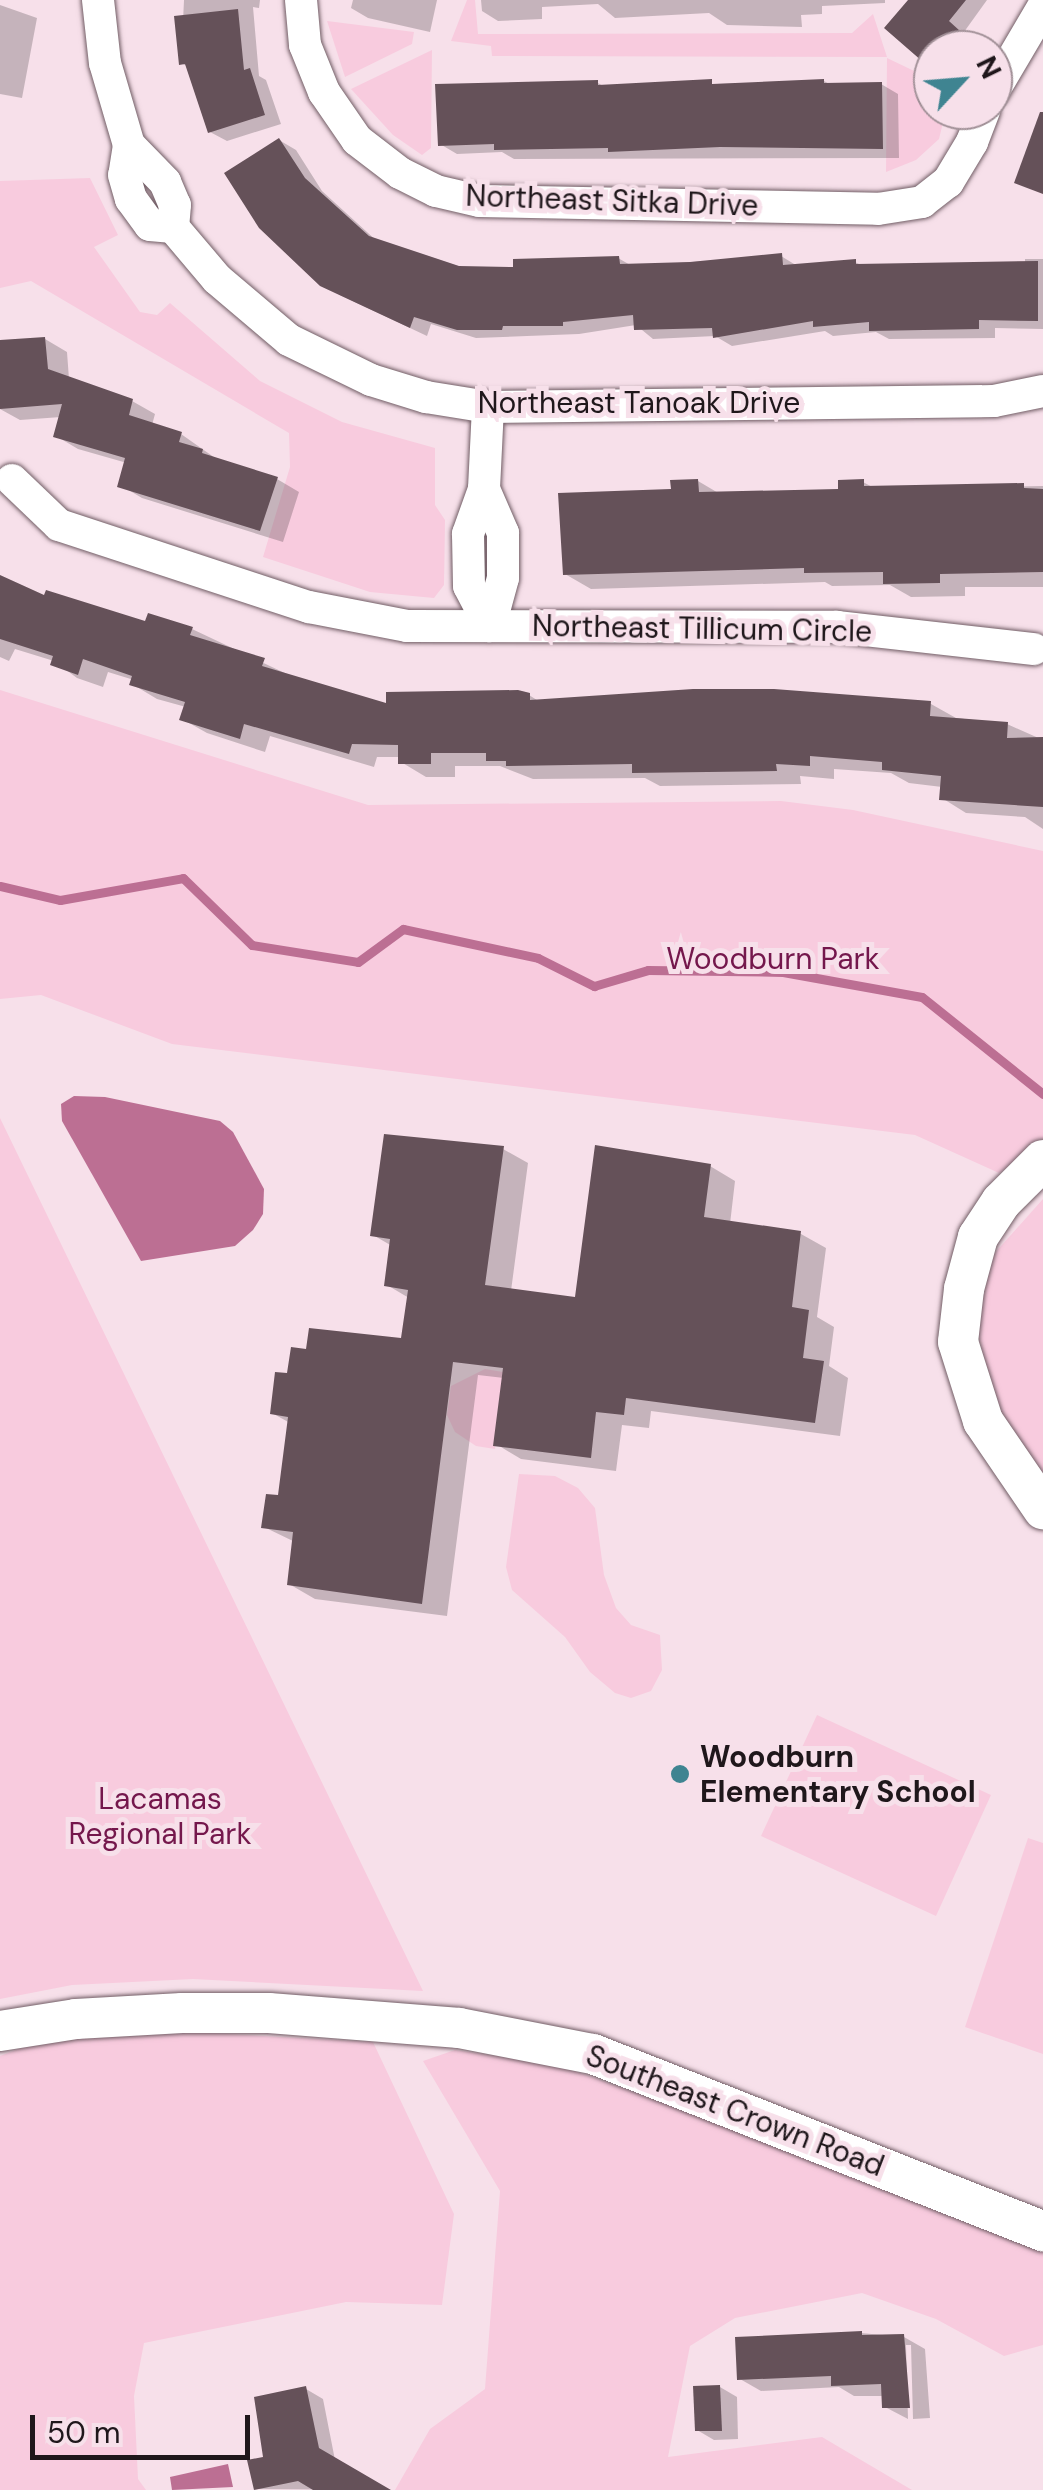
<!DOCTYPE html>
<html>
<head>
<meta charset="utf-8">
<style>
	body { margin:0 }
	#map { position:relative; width:1043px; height:2490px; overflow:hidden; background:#f7e0ea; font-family:"DM Sans",sans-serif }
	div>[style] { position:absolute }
	.green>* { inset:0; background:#f8cbde }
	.water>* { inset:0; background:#bc6f93 }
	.shadow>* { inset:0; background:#0003 }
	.stream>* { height:9px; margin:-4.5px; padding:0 4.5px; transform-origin:4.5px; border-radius:4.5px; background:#bc6f93 }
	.building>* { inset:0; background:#655159 }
	.roads { filter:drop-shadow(0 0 2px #715d65) drop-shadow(0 0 2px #715d65) }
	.minor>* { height:32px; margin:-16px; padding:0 16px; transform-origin:16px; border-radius:16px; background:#fff }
	.tertiary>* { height:40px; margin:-20px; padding:0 20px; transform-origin:20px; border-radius:20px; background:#fff }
	.dots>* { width:28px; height:28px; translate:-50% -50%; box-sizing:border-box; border:5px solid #f7e0ea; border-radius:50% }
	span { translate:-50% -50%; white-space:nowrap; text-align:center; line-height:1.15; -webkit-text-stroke:10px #f7e0ea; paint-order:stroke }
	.street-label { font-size:30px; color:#1f171b }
	.park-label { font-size:30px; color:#74174c }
	.poi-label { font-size:30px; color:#1f171b; font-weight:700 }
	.left { translate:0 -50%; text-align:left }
	.north { position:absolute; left:913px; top:30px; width:100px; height:100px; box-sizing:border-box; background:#f7e0ea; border:2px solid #a19097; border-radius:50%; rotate:64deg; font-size:28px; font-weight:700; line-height:40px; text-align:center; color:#1f171b }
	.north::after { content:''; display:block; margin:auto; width:35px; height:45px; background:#3f8491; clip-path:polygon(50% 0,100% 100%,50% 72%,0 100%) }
	.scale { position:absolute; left:30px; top:2415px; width:220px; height:45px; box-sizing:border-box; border:5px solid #1f171b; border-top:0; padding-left:12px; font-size:30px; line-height:35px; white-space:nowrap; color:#1f171b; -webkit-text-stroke:8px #f7e0ea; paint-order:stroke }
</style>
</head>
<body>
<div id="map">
	<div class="green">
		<i style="clip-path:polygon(467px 0,475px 0,478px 34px,852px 33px,873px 14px,887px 57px,492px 56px,491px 46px,451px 41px)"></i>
		<i style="clip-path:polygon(327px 21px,414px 32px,412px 44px,345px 77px)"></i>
		<i style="clip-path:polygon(432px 50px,431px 148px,422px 155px,393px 135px,351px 89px)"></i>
		<i style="clip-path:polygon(887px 58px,933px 80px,933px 110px,946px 110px,939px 139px,916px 160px,886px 172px)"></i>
		<i style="clip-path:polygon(90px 178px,118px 235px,94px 247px,140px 312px,157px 315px,170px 303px,260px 381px,342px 422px,435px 448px,435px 505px,445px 520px,444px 585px,434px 598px,370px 592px,263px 557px,290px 467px,289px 433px,31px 281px,0 288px,0 181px)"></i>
		<i style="clip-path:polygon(0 690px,368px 805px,781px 801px,853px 810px,1043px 851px,1043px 1144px,999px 1173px,915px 1135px,172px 1044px,41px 995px,0 999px)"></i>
		<i style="clip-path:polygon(0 1118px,423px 1991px,193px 1979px,72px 1985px,0 1999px)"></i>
		<i style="clip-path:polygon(1043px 1199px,1043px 1478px,996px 1413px,977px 1329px,992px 1256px)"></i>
		<i style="clip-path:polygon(485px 1369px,503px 1372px,495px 1449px,476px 1446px,455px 1432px,447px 1415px,451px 1386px)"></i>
		<i style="clip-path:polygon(519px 1474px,555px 1476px,578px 1488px,595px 1508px,604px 1575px,616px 1608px,631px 1625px,660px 1635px,662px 1670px,651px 1691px,631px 1698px,615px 1693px,590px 1672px,565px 1637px,512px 1590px,506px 1567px)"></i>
		<i style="clip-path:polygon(817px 1715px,991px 1795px,936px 1916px,761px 1836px)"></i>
		<i style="clip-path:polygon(1028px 1838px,1043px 1843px,1043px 2054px,965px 2027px)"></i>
		<i style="clip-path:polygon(192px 2032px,373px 2042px,454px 2214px,442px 2305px,346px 2302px,144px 2343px,134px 2396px,138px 2479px,146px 2490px,0 2490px,0 2056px,45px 2039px)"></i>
		<i style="clip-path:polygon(455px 2050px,555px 2064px,1043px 2238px,1043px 2345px,1004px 2356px,936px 2319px,862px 2293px,735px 2318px,690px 2346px,668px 2457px,822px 2437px,912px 2490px,395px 2490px,430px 2429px,485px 2389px,500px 2191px,423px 2061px)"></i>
	</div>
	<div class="water">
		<i style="clip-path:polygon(74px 1096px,105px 1097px,220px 1121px,233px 1132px,264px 1189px,263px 1214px,253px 1230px,235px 1246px,141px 1261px,62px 1121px,61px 1104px)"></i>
		<i style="clip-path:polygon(228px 2464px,233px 2487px,172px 2490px,170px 2477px)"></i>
	</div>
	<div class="shadow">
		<i style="clip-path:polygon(184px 0,260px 0,259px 8px,253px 7px,259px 76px,266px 80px,281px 124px,227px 141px,210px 132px,189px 67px,181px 63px)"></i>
		<i style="clip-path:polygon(353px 0,437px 0,430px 32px,368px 18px,351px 8px)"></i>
		<i style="clip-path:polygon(481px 0,885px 0,885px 3px,822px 6px,822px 14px,801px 15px,802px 27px,727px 25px,709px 13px,615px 18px,598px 4px,542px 7px,542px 19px,498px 21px,482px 11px)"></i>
		<i style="clip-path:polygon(910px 0,987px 0,964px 32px,975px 42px,969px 50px,933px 50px,931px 66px,887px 28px)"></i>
		<i style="clip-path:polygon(0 5px,37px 18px,22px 98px,0 94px)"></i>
		<i style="clip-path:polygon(824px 81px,831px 85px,881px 84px,898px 94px,899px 158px,514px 159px,502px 152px,457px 154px,440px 144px,598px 83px,605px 87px)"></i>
		<i style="clip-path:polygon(279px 140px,296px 150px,322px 191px,379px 243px,458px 269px,515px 269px,618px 258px,632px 266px,781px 256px,799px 267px,855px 262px,863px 266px,1025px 264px,1025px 259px,1043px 259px,1043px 329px,995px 328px,995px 338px,889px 339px,876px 332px,833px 336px,825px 331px,732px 346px,715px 336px,653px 339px,636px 325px,579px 334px,476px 338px,431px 324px,427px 336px,340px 295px)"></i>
		<i style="clip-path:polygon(45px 339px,67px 352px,69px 379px,132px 401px,155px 414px,152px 425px,181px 434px,218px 460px,277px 479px,299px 492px,283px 542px,142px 498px,120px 485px,127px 463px,78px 449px,56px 436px,61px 417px,20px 420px,0 409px,0 342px)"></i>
		<i style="clip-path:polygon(698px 481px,720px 494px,841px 491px,863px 482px,876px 489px,1043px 486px,1043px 587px,965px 587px,965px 596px,911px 597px,890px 585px,832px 586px,825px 582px,591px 589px,565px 574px,673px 491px)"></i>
		<i style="clip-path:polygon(0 578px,46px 598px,147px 625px,192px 629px,289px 675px,389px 706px,529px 695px,540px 702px,931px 704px,956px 718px,1007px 724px,1043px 740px,1043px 829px,1025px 817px,966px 813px,942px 798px,942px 787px,909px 783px,891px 773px,834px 769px,834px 779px,800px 776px,801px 784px,660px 786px,645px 778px,533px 779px,500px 766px,455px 766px,455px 777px,426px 777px,401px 762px,401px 757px,377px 757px,374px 767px,270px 736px,265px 752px,207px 733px,182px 719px,186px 707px,157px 699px,132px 684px,134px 680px,108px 672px,103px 687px,77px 678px,54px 661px,15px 649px,9px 661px,0 657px)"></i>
		<i style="clip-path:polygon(503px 1149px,528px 1163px,511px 1291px,577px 1300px,710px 1166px,735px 1181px,730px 1224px,801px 1234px,826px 1248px,817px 1317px,834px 1327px,829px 1366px,848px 1378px,840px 1436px,651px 1411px,649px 1428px,622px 1425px,616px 1471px,521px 1459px,496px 1444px,504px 1378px,478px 1375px,447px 1616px,315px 1599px,289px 1584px,295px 1542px,264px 1527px,280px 1498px,290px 1423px,272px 1413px,290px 1376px,308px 1352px,403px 1340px,409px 1298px,387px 1285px,392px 1246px,373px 1235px)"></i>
		<i style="clip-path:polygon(861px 2333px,904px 2337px,925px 2349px,930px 2418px,913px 2419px,911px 2345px,906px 2345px,908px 2419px,885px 2407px,884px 2396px,854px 2396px,839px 2387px,761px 2391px,740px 2379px)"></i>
		<i style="clip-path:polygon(720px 2387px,737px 2397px,738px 2439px,714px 2440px,697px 2430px)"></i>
		<i style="clip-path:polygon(306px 2389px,323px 2399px,335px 2460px,386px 2490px,256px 2489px,266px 2459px)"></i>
	</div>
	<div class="stream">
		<i style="left:0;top:886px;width:62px;rotate:13.1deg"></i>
		<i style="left:60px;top:900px;width:125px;rotate:-10.1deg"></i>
		<i style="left:183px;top:878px;width:96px;rotate:44.2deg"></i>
		<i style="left:252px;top:945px;width:107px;rotate:9.1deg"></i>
		<i style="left:358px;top:962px;width:56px;rotate:-36.3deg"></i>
		<i style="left:403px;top:929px;width:138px;rotate:12.1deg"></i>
		<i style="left:538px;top:958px;width:63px;rotate:26.6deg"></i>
		<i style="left:594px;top:986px;width:56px;rotate:-16.5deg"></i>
		<i style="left:648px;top:970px;width:135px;rotate:0.8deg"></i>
		<i style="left:783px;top:972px;width:141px;rotate:10.2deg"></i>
		<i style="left:922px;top:997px;width:155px;rotate:38.7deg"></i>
	</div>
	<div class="building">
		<i style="clip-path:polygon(908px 0,966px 0,949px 21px,960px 31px,944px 50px,933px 50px,930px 68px,884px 28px)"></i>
		<i style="clip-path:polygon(238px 9px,244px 70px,250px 68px,265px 115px,208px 133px,185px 64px,179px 65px,174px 16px)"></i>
		<i style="clip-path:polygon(712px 79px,712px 84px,824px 79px,824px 83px,882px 82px,883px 149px,720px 147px,608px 152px,608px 148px,494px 150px,494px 144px,438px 146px,435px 84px,598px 80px,598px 85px)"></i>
		<i style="clip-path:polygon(1040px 112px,1043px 112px,1043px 194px,1014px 183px)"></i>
		<i style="clip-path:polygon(279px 138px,305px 178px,369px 236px,459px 266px,513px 267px,513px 259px,619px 256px,620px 264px,690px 262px,782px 253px,783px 265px,856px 259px,856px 264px,1038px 261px,1038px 321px,979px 320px,979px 329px,869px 331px,869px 322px,813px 327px,813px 321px,713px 338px,712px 328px,634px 330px,633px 315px,563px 322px,563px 326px,503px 326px,502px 330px,457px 330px,414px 317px,410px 328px,320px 286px,259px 228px,224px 173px)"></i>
		<i style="clip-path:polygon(45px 337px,48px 369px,133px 399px,129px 415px,182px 432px,179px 442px,203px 449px,202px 453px,278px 477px,260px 531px,117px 487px,125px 458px,53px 437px,62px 404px,0 409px,0 340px)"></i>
		<i style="clip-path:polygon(698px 479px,699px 492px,838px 489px,838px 480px,864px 479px,864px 486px,1024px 483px,1024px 488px,1043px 489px,1043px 572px,940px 574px,940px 583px,883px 584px,883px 572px,804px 573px,804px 568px,563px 575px,558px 493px,671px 489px,670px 480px)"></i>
		<i style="clip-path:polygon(0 575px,44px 595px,46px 590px,145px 621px,148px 613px,193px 627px,190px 635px,265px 658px,262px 666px,386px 703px,386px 692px,518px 690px,530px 693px,530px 700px,693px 689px,774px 689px,931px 701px,930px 716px,1008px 722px,1007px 738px,1043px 737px,1043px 807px,939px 800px,941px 776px,882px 770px,882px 762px,810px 756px,810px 766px,776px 764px,777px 771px,632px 773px,632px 764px,506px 766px,506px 761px,486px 761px,486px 753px,431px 753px,431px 764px,398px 764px,398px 745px,352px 744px,349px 754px,244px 724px,240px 739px,179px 720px,185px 702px,129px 685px,132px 676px,83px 659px,78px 675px,50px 665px,53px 656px,0 639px)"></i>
		<i style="clip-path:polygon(384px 1134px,504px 1146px,485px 1285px,575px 1297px,595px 1145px,711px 1164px,704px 1217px,801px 1231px,792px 1307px,809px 1310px,803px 1358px,824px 1361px,815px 1423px,626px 1398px,624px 1415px,596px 1412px,591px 1458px,493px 1446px,503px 1368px,453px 1362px,422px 1604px,287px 1585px,293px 1532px,261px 1528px,266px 1494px,278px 1495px,288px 1417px,270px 1414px,275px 1372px,287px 1373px,291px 1347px,306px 1349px,309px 1328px,401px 1338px,408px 1290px,384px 1286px,390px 1239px,370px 1236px)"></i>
		<i style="clip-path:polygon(862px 2331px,862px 2335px,904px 2334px,910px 2408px,882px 2408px,881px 2384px,831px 2386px,831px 2376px,737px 2380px,735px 2337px)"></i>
		<i style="clip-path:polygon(720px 2385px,722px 2431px,695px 2431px,693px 2386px)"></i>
		<i style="clip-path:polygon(306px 2386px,319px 2448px,391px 2490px,313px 2490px,298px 2481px,254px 2490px,247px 2460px,263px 2457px,254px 2397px)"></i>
	</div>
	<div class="roads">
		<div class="minor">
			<i style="left:98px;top:0;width:63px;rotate:83.7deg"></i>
			<i style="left:105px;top:63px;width:85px;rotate:73.7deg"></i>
			<i style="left:129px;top:145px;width:30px;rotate:99deg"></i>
			<i style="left:124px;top:175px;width:25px;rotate:74deg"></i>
			<i style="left:131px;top:199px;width:32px;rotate:54deg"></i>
			<i style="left:150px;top:225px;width:23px;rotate:5deg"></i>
			<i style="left:301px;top:0;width:45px;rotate:84.9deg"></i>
			<i style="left:305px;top:45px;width:51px;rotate:68deg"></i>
			<i style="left:324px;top:92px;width:58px;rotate:55.5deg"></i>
			<i style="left:357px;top:140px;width:54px;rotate:37.5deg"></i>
			<i style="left:400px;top:173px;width:40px;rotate:26.6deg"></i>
			<i style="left:436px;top:191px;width:44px;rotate:13.1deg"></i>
			<i style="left:479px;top:201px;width:399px;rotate:1.1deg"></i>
			<i style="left:878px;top:209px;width:45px;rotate:-9deg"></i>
			<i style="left:922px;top:202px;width:33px;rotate:-38deg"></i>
			<i style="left:948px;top:182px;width:47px;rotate:-59deg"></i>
			<i style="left:972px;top:142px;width:34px;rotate:-69deg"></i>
			<i style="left:993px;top:92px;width:99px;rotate:-59.5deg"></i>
			<i style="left:129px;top:145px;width:52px;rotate:45.8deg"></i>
			<i style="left:165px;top:182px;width:25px;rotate:67deg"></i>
			<i style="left:175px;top:205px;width:22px;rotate:95deg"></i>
			<i style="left:173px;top:227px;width:68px;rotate:49.8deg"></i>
			<i style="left:217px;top:279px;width:94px;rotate:40.3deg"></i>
			<i style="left:289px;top:340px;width:91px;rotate:26deg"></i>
			<i style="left:371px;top:380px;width:58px;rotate:17.2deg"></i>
			<i style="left:426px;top:397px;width:63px;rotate:9.2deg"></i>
			<i style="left:488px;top:407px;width:506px;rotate:-0.68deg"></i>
			<i style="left:994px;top:401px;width:50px;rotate:-11.5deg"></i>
			<i style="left:488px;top:407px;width:82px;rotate:92.8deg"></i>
			<i style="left:484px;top:489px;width:48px;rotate:109.6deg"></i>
			<i style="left:468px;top:534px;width:52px;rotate:88.9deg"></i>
			<i style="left:469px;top:586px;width:45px;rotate:62.3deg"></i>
			<i style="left:12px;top:480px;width:65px;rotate:43.8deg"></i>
			<i style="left:59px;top:525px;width:263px;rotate:18.2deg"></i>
			<i style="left:309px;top:607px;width:100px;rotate:11deg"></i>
			<i style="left:407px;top:626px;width:430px;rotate:0.1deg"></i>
			<i style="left:837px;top:627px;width:198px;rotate:6.4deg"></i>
			<i style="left:484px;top:489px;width:48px;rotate:66.6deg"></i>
			<i style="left:503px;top:533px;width:45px;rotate:90deg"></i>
			<i style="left:503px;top:578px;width:50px;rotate:105.2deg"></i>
		</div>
		<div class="tertiary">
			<i style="left:1043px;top:1160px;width:59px;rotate:135deg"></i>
			<i style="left:1001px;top:1202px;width:42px;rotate:123.3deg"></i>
			<i style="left:978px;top:1237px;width:54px;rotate:105.1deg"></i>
			<i style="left:964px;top:1289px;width:53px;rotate:96.5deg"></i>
			<i style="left:958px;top:1342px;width:83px;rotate:72.4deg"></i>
			<i style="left:983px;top:1421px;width:107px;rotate:55.7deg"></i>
			<i style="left:0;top:2031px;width:77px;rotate:-9deg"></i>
			<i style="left:76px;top:2019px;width:106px;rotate:-3.2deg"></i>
			<i style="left:182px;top:2013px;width:87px"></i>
			<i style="left:269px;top:2013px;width:191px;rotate:4.5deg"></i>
			<i style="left:459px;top:2028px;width:136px;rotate:11deg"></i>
			<i style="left:593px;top:2054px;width:484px;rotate:21.5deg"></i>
		</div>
	</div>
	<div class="dots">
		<i style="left:680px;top:1774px;background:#3f8491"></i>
	</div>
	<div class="street-label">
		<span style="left:612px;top:201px;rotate:2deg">Northeast Sitka Drive</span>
		<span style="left:639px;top:403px">Northeast Tanoak Drive</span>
		<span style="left:702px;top:629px;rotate:1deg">Northeast Tillicum Circle</span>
		<span style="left:735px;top:2111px;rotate:21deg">Southeast Crown Road</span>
	</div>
	<div class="park-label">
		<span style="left:773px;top:959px">Woodburn Park</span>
		<span style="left:160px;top:1816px">Lacamas<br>Regional Park</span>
	</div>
	<div class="poi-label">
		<span class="left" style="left:700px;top:1774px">Woodburn<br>Elementary School</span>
	</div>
	<div class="north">N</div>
	<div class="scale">50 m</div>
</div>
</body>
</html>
